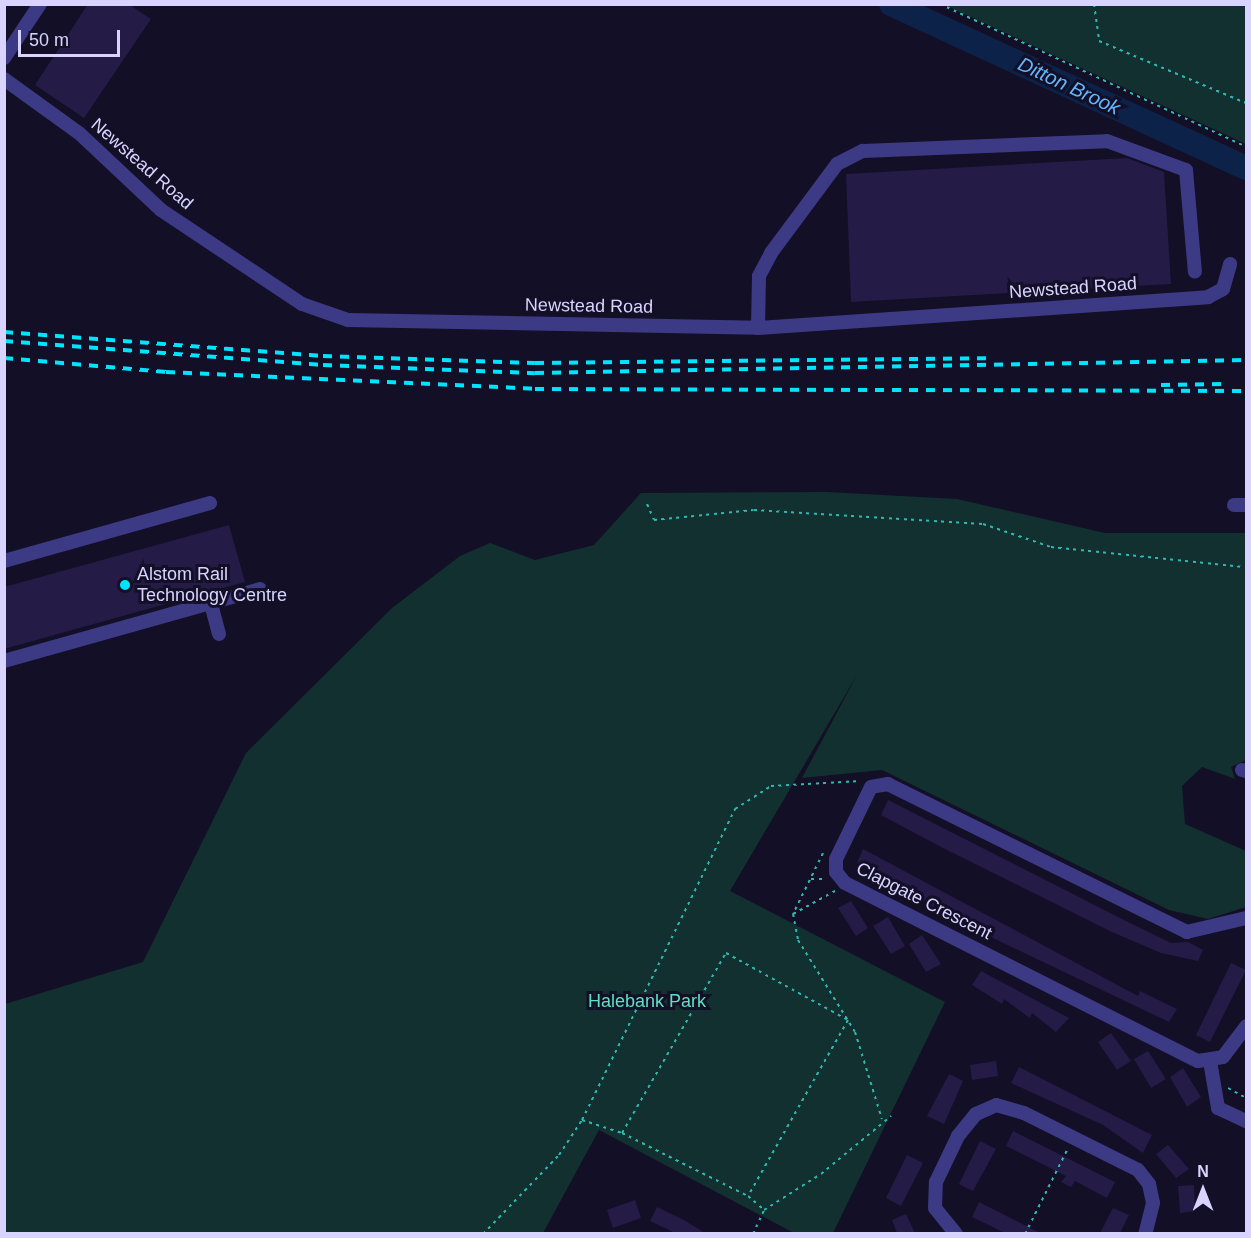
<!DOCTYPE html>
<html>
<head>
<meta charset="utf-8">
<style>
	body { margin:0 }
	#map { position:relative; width:1251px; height:1238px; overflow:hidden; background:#130f26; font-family:Helvetica,sans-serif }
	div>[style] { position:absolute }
	.green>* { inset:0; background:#12302f }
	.river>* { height:24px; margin:-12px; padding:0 12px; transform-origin:12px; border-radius:12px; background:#0c2248 }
	.building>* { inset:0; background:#241b47 }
	.path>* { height:2px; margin-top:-1px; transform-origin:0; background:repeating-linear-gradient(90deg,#2fb8b0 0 3px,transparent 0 7.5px) }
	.minor>* { height:14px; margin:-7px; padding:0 7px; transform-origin:7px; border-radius:7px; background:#3d3a85 }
	.rail>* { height:4px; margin-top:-2px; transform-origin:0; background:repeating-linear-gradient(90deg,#00e5ff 0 9px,transparent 0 17px) }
	.dots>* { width:16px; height:16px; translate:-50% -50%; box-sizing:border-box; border:3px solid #130f26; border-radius:50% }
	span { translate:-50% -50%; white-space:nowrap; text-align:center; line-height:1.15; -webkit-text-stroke:6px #130f26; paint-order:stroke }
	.street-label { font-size:18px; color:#d9d4ff }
	.poi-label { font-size:18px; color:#d9d4ff }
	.left { translate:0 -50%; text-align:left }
	.park-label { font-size:18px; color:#5fe0c0 }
	.water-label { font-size:20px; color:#62b6ff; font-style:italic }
	.frame { position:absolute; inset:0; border:6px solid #d9d4ff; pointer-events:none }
	.north { position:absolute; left:1173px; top:1160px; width:60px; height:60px; -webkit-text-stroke:4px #130f26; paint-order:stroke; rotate:0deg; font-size:16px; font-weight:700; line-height:24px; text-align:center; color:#d9d4ff }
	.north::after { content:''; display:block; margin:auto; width:21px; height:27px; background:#d9d4ff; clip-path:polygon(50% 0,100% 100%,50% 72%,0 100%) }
	.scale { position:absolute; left:18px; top:30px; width:102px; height:27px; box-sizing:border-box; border:3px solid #d9d4ff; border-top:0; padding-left:8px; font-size:18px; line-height:21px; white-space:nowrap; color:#d9d4ff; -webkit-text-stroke:4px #130f26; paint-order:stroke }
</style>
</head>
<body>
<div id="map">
	<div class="green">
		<i style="clip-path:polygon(945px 5px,1246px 5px,1246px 144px)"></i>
		<i style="clip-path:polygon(827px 492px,957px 499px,1105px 533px,1246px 533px,1246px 760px,1231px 767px,1235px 779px,1202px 767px,1182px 786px,1185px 824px,1246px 851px,1246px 907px,1208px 919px,1169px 910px,882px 770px,802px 778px,857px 675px,730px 891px,945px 1002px,833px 1233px,794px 1233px,599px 1130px,543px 1233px,5px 1233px,5px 1004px,143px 962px,246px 753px,392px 608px,460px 556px,490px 543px,535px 560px,594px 545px,641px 493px)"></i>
	</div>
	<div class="river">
		<i style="left:891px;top:4px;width:391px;rotate:24.8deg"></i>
	</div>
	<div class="building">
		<i style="clip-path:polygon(88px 4px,128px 4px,151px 19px,84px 118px,35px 85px)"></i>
		<i style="clip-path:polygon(1127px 158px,1164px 172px,1171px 284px,851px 302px,846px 174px)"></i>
		<i style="clip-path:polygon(229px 525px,245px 582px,4px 649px,4px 587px)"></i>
		<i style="clip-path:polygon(888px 800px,1122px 919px,1171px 943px,1188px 942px,1203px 950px,1198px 961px,1161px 953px,1112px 932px,941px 847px,881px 815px)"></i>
		<i style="clip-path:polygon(863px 849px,1138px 996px,1140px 991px,1177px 1009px,1169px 1022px,955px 920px,857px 863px)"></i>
		<i style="clip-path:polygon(851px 901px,868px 928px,856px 936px,838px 908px)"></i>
		<i style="clip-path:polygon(888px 917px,905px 946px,891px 954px,873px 926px)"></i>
		<i style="clip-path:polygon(922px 935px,941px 964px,926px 972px,909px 944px)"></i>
		<i style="clip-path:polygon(1231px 963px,1246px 970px,1210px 1042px,1196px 1035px)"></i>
		<i style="clip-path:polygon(981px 971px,1069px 1018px,1056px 1032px,1032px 1013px,1030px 1018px,1004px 999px,1002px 1004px,972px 985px)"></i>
		<i style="clip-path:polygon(1111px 1033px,1131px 1061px,1117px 1070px,1098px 1042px)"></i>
		<i style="clip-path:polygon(1148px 1051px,1166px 1079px,1151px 1088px,1134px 1059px)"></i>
		<i style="clip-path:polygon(996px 1061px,998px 1076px,972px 1080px,970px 1065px)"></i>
		<i style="clip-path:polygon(1019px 1067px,1152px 1135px,1143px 1153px,1103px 1125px,1011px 1083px)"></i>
		<i style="clip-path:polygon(1183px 1068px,1201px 1097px,1187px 1107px,1170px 1077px)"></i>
		<i style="clip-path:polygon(949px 1074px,963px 1081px,944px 1124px,927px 1116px)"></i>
		<i style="clip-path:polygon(1013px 1131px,1115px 1182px,1107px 1198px,1075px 1181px,1071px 1187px,1061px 1182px,1066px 1176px,1006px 1146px)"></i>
		<i style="clip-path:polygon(980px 1141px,996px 1149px,973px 1191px,959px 1184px)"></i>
		<i style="clip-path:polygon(1168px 1145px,1189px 1169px,1176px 1178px,1156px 1154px)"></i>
		<i style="clip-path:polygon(907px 1155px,923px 1163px,901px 1206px,886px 1198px)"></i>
		<i style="clip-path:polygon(1194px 1185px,1195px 1211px,1180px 1213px,1178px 1186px)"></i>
		<i style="clip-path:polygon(635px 1200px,641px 1218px,613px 1228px,607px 1210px)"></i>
		<i style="clip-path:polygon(979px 1202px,1040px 1233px,1005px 1233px,972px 1217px)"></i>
		<i style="clip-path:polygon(657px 1207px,684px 1220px,705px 1233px,675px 1233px,650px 1221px)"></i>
		<i style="clip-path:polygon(1113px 1208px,1129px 1215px,1120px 1233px,1100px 1233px)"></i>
		<i style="clip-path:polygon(906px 1214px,915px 1233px,897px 1233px,892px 1220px)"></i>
	</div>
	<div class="path">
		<i style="left:940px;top:4px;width:338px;rotate:25deg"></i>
		<i style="left:1094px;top:4px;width:37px;rotate:82deg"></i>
		<i style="left:1099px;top:41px;width:160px;rotate:22.9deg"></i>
		<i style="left:647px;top:504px;width:17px;rotate:66deg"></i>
		<i style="left:654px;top:520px;width:100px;rotate:-5.7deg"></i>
		<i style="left:754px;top:510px;width:229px;rotate:3.5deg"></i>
		<i style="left:983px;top:524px;width:72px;rotate:18.7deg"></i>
		<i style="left:1051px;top:547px;width:196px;rotate:5.9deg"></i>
		<i style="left:823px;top:853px;width:68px;rotate:116.2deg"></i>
		<i style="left:793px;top:914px;width:26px;rotate:79deg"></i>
		<i style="left:798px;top:940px;width:108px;rotate:58.2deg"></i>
		<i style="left:855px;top:1032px;width:91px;rotate:72.8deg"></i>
		<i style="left:811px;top:879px;width:15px"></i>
		<i style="left:793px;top:914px;width:48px;rotate:-28.7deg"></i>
		<i style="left:1228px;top:1088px;width:21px;rotate:29deg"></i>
		<i style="left:582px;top:1120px;width:42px;rotate:18deg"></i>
		<i style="left:622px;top:1133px;width:141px;rotate:26.6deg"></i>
		<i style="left:748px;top:1196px;width:21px;rotate:41deg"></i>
		<i style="left:622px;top:1133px;width:208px;rotate:-60deg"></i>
		<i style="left:726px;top:953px;width:139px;rotate:28.8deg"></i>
		<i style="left:848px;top:1020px;width:202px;rotate:119.6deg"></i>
		<i style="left:764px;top:1210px;width:67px;rotate:-32.3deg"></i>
		<i style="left:821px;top:1174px;width:91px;rotate:-39.6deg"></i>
		<i style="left:483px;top:1234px;width:110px;rotate:-46.1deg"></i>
		<i style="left:559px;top:1155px;width:42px;rotate:-56.7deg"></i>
		<i style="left:582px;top:1120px;width:347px;rotate:-63.8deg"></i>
		<i style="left:735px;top:809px;width:43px;rotate:-32.6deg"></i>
		<i style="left:771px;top:786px;width:90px;rotate:-3.2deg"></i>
		<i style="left:753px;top:1234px;width:26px;rotate:-65deg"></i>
		<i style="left:1025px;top:1234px;width:94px;rotate:-63.4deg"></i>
	</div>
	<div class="minor">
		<i style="left:4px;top:58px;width:65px;rotate:-56.3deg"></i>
		<i style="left:4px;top:79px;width:92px;rotate:35.8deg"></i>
		<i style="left:79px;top:133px;width:112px;rotate:43.2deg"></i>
		<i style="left:161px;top:210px;width:169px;rotate:33.7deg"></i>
		<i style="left:302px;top:304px;width:49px;rotate:19.2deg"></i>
		<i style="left:348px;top:320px;width:410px;rotate:1.1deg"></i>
		<i style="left:758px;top:328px;width:451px;rotate:-3.9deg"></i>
		<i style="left:1208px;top:297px;width:17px;rotate:-28deg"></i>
		<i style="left:1223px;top:289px;width:26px;rotate:-74deg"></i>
		<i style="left:758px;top:328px;width:52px;rotate:-88.9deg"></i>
		<i style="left:759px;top:276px;width:26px;rotate:-62deg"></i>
		<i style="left:771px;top:253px;width:111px;rotate:-53.4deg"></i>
		<i style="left:837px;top:164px;width:29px;rotate:-27deg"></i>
		<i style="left:863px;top:151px;width:244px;rotate:-2.3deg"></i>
		<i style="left:1107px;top:141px;width:84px;rotate:20.2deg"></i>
		<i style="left:1186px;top:170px;width:102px;rotate:85deg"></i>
		<i style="left:1234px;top:505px;width:12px"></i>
		<i style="left:4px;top:561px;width:214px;rotate:-15.7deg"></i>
		<i style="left:211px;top:604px;width:31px;rotate:75deg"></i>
		<i style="left:4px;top:661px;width:266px;rotate:-15.7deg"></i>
		<i style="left:1242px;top:770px;width:4px;rotate:14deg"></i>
		<i style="left:1246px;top:918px;width:61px;rotate:166.7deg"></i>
		<i style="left:1187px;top:932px;width:334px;rotate:-153.7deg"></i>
		<i style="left:888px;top:784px;width:17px;rotate:170deg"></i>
		<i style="left:871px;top:787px;width:80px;rotate:115.9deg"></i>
		<i style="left:836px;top:859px;width:13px;rotate:90deg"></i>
		<i style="left:836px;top:872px;width:14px;rotate:51deg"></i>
		<i style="left:845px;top:883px;width:395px;rotate:26.8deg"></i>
		<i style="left:1198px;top:1061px;width:25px;rotate:-9deg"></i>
		<i style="left:1223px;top:1057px;width:39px;rotate:-53deg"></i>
		<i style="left:1210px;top:1061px;width:48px;rotate:80.3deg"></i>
		<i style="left:1218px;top:1108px;width:31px;rotate:25deg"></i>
		<i style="left:956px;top:1234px;width:33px;rotate:-129deg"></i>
		<i style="left:935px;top:1208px;width:26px;rotate:-88deg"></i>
		<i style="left:936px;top:1182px;width:51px;rotate:-64.4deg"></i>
		<i style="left:958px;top:1136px;width:28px;rotate:-51deg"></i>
		<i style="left:976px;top:1114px;width:22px;rotate:-24deg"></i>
		<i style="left:996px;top:1105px;width:29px;rotate:16deg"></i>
		<i style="left:1024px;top:1113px;width:127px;rotate:26.6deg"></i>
		<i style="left:1138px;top:1170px;width:18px;rotate:52deg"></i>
		<i style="left:1149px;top:1184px;width:19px;rotate:78deg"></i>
		<i style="left:1153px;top:1203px;width:32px;rotate:104deg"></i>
	</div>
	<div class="rail">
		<i style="left:4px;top:332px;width:320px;rotate:4.3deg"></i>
		<i style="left:323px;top:356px;width:212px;rotate:1.9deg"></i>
		<i style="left:535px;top:363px;width:452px;rotate:-0.6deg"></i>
		<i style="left:4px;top:341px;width:320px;rotate:4.3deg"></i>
		<i style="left:323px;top:365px;width:212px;rotate:2.2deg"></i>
		<i style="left:535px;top:373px;width:711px;rotate:-1.05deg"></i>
		<i style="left:4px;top:358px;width:163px;rotate:4.9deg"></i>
		<i style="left:166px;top:372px;width:369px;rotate:2.6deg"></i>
		<i style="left:535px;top:389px;width:711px;rotate:0.16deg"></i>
		<i style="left:1161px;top:385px;width:63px;rotate:-0.9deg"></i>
	</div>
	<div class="dots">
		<i style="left:125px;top:585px;background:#00e5ff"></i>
	</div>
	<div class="street-label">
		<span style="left:142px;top:164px;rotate:41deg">Newstead Road</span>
		<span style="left:1073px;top:288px;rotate:-4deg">Newstead Road</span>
		<span style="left:589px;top:306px;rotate:1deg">Newstead Road</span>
		<span style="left:924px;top:901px;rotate:27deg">Clapgate Crescent</span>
	</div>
	<div class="poi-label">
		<span class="left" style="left:137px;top:585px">Alstom Rail<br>Technology Centre</span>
	</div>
	<div class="park-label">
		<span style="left:647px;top:1001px">Halebank Park</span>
	</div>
	<div class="water-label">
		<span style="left:1069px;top:86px;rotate:25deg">Ditton Brook</span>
	</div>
	<div class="frame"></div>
	<div class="north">N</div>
	<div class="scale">50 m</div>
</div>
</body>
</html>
